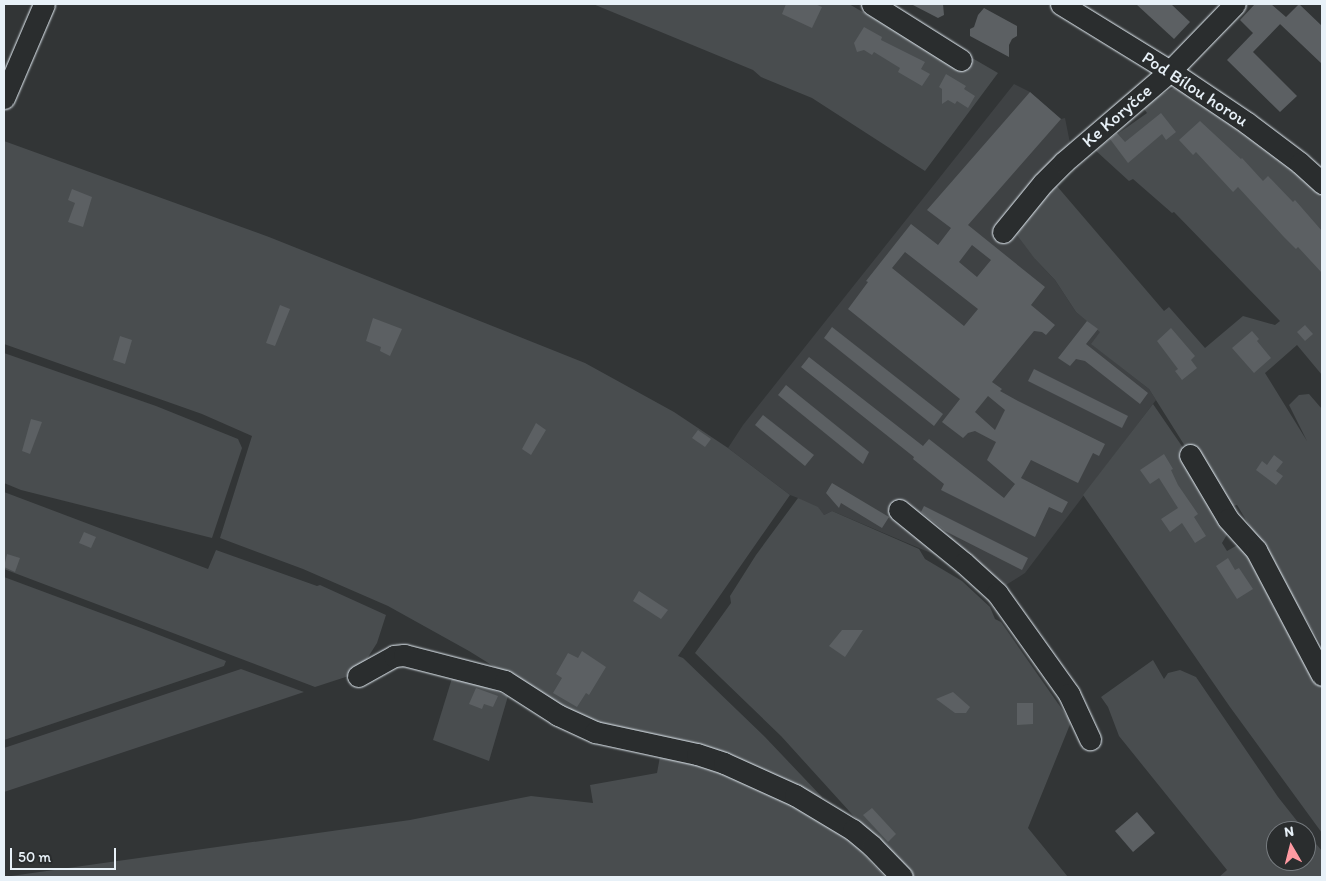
<!DOCTYPE html>
<html>
<head>
<meta charset="utf-8">
<style>
	body { margin:0 }
	#map { position:relative; width:1326px; height:881px; overflow:hidden; background:#323536; font-family:Itim,sans-serif }
	div>[style] { position:absolute }
	.built>* { inset:0; background:#3f4244 }
	.green>* { inset:0; background:#494d4f }
	.building>* { inset:0; background:#5c6063 }
	.roads { filter:drop-shadow(0 0 1px #e8f1f8) drop-shadow(0 0 1px #e8f1f8) }
	.minor>* { height:21px; margin:-10.5px; padding:0 10.5px; transform-origin:10.5px; border-radius:10.5px; background:#2a2d2e }
	span { translate:-50% -50%; white-space:nowrap; text-align:center; line-height:1.15; -webkit-text-stroke:4px #2a2d2e; paint-order:stroke }
	.street-label { font-size:18px; color:#e8f1f8 }
	.frame { position:absolute; inset:0; border:5px solid #e8f1f8; pointer-events:none }
	.north { position:absolute; left:1266px; top:821px; width:50px; height:50px; box-sizing:border-box; background:#2a2d2e; border:1px solid #767b7f; border-radius:50%; rotate:352deg; font-size:14px; font-weight:700; line-height:20px; text-align:center; color:#e8f1f8 }
	.north::after { content:''; display:block; margin:auto; width:18px; height:22px; background:#ff9aa2; clip-path:polygon(50% 0,100% 100%,50% 72%,0 100%) }
	.scale { position:absolute; left:10px; top:848px; width:106px; height:22px; box-sizing:border-box; border:2px solid #e8f1f8; border-top:0; padding-left:6px; font-size:15px; line-height:18px; white-space:nowrap; color:#e8f1f8; -webkit-text-stroke:4px #2a2d2e; paint-order:stroke }
</style>
</head>
<body>
<div id="map">
	<div class="built">
		<i style="clip-path:polygon(1014px 84px,1030px 92px,1061px 119px,1065px 118px,1070px 143px,1086px 158px,1056px 185px,1035px 259px,1055px 280px,1076px 312px,1101px 332px,1092px 344px,1149px 389px,1156px 400px,1025px 573px,1006px 585px,832px 511px,824px 515px,798px 498px,790px 495px,728px 448px,743px 425px)"></i>
	</div>
	<div class="green">
		<i style="clip-path:polygon(593px 4px,849px 4px,959px 68px,967px 55px,998px 73px,925px 171px,812px 98px,761px 77px,753px 70px)"></i>
		<i style="clip-path:polygon(1178px 85px,1322px 192px,1322px 375px,1297px 345px,1265px 373px,1307px 441px,1289px 405px,1299px 395px,1309px 394px,1322px 409px,1322px 646px,1237px 505px,1224px 508px,1149px 389px,1091px 344px,1100px 332px,1076px 312px,1055px 280px,1035px 259px,1014px 231px,1043px 195px,1056px 185px,1164px 311px,1169px 307px,1205px 348px,1243px 316px,1275px 325px,1280px 321px,1174px 212px,1172px 213px,1133px 179px,1129px 181px,1095px 150px,1147px 113px,1142px 106px)"></i>
		<i style="clip-path:polygon(4px 141px,269px 237px,585px 363px,674px 412px,728px 448px,790px 495px,678px 656px,683px 658px,765px 737px,822px 797px,817px 802px,588px 725px,469px 651px,388px 606px,303px 569px,220px 538px,252px 436px,202px 414px,4px 344px)"></i>
		<i style="clip-path:polygon(4px 353px,156px 406px,238px 439px,242px 448px,212px 538px,21px 490px,4px 483px)"></i>
		<i style="clip-path:polygon(1153px 404px,1188px 455px,1228px 533px,1222px 543px,1227px 551px,1241px 543px,1322px 685px,1322px 833px,1230px 707px,1083px 495px)"></i>
		<i style="clip-path:polygon(4px 492px,208px 569px,216px 550px,317px 586px,320px 585px,386px 615px,377px 643px,358px 673px,315px 687px,4px 569px)"></i>
		<i style="clip-path:polygon(798px 498px,818px 507px,824px 515px,832px 511px,919px 549px,925px 559px,962px 581px,990px 607px,995px 619px,1001px 622px,1071px 722px,1028px 828px,1068px 877px,909px 877px,781px 736px,695px 653px,731px 603px,730px 596px,756px 555px)"></i>
		<i style="clip-path:polygon(4px 577px,141px 628px,226px 661px,224px 666px,4px 740px)"></i>
		<i style="clip-path:polygon(1153px 660px,1164px 679px,1168px 673px,1180px 670px,1196px 677px,1278px 797px,1305px 831px,1276px 831px,1276px 861px,1306px 861px,1306px 832px,1322px 851px,1322px 877px,1219px 877px,1227px 870px,1119px 736px,1108px 707px,1101px 697px)"></i>
		<i style="clip-path:polygon(241px 669px,304px 692px,4px 792px,4px 748px)"></i>
		<i style="clip-path:polygon(453px 675px,508px 696px,489px 761px,433px 740px)"></i>
		<i style="clip-path:polygon(661px 751px,690px 759px,810px 812px,856px 846px,885px 877px,4px 877px,410px 820px,531px 796px,593px 803px,590px 785px,657px 773px)"></i>
	</div>
	<div class="building">
		<i style="clip-path:polygon(786px 4px,815px 4px,822px 7px,812px 28px,782px 14px)"></i>
		<i style="clip-path:polygon(911px 4px,943px 4px,944px 15px,938px 18px)"></i>
		<i style="clip-path:polygon(1136px 4px,1171px 4px,1190px 22px,1174px 39px)"></i>
		<i style="clip-path:polygon(1255px 4px,1271px 4px,1286px 17px,1299px 4px,1322px 26px,1322px 64px,1280px 24px,1285px 19px,1253px 52px,1297px 96px,1280px 112px,1227px 60px,1253px 33px,1240px 20px)"></i>
		<i style="clip-path:polygon(984px 8px,1017px 26px,1017px 36px,1012px 39px,1009px 45px,1009px 57px,970px 36px,970px 29px,974px 27px,978px 15px)"></i>
		<i style="clip-path:polygon(864px 27px,882px 37px,881px 40px,925px 62px,921px 69px,930px 74px,922px 86px,898px 72px,900px 68px,874px 52px,872px 55px,864px 50px,857px 52px,854px 43px)"></i>
		<i style="clip-path:polygon(946px 74px,966px 86px,964px 89px,975px 96px,968px 108px,957px 101px,955px 104px,948px 100px,942px 104px,942px 89px,939px 87px)"></i>
		<i style="clip-path:polygon(evenodd,1030px 92px,1061px 119px,968px 225px,1045px 287px,1031px 305px,1055px 325px,1046px 335px,1042px 332px,1034px 331px,992px 382px,1002px 389px,1000px 391px,1018px 401px,1105px 444px,1099px 456px,1093px 453px,1078px 483px,1031px 460px,1021px 478px,1068px 502px,1062px 513px,1049px 507px,1035px 537px,941px 490px,944px 484px,913px 459px,914px 457px,801px 367px,809px 357px,923px 446px,929px 439px,1004px 498px,1015px 484px,987px 460px,996px 442px,975px 431px,968px 433px,963px 438px,942px 422px,960px 399px,848px 309px,868px 282px,866px 281px,911px 224px,938px 245px,951px 228px,927px 210px,1030px 92px,972px 245px,991px 260px,977px 277px,959px 262px,972px 245px,1030px 92px,905px 252px,978px 309px,964px 326px,892px 268px,905px 252px,1030px 92px,988px 396px,1005px 410px,995px 430px,975px 412px,988px 396px)"></i>
		<i style="clip-path:polygon(1161px 113px,1176px 132px,1166px 140px,1162px 134px,1128px 163px,1110px 139px,1117px 133px,1125px 142px)"></i>
		<i style="clip-path:polygon(1200px 121px,1241px 159px,1242px 158px,1263px 181px,1268px 176px,1293px 202px,1295px 200px,1322px 231px,1322px 273px,1298px 247px,1296px 249px,1283px 236px,1238px 187px,1233px 192px,1196px 152px,1193px 155px,1179px 140px)"></i>
		<i style="clip-path:polygon(72px 189px,92px 197px,83px 227px,68px 222px,75px 203px,68px 200px)"></i>
		<i style="clip-path:polygon(280px 305px,290px 309px,275px 346px,266px 343px)"></i>
		<i style="clip-path:polygon(373px 318px,402px 329px,390px 356px,380px 351px,381px 347px,366px 341px)"></i>
		<i style="clip-path:polygon(1087px 321px,1098px 329px,1086px 344px,1148px 393px,1140px 404px,1085px 361px,1076px 359px,1070px 366px,1058px 358px)"></i>
		<i style="clip-path:polygon(1305px 325px,1313px 334px,1305px 341px,1297px 332px)"></i>
		<i style="clip-path:polygon(832px 327px,943px 414px,934px 426px,824px 338px)"></i>
		<i style="clip-path:polygon(1171px 328px,1195px 356px,1191px 360px,1197px 368px,1182px 380px,1175px 371px,1178px 369px,1157px 341px)"></i>
		<i style="clip-path:polygon(1252px 331px,1259px 339px,1257px 341px,1271px 358px,1254px 373px,1232px 348px)"></i>
		<i style="clip-path:polygon(120px 336px,132px 340px,125px 364px,113px 360px)"></i>
		<i style="clip-path:polygon(1034px 369px,1128px 416px,1122px 428px,1028px 381px)"></i>
		<i style="clip-path:polygon(786px 385px,869px 452px,863px 464px,778px 395px)"></i>
		<i style="clip-path:polygon(763px 415px,814px 455px,805px 466px,755px 425px)"></i>
		<i style="clip-path:polygon(31px 419px,42px 422px,30px 454px,22px 451px)"></i>
		<i style="clip-path:polygon(536px 423px,546px 430px,531px 455px,522px 449px)"></i>
		<i style="clip-path:polygon(698px 430px,711px 439px,705px 447px,692px 438px)"></i>
		<i style="clip-path:polygon(1164px 454px,1173px 469px,1171px 470px,1178px 485px,1198px 514px,1194px 517px,1206px 536px,1195px 543px,1182px 523px,1170px 532px,1161px 519px,1178px 508px,1159px 478px,1150px 484px,1140px 470px)"></i>
		<i style="clip-path:polygon(1274px 455px,1283px 462px,1276px 471px,1283px 476px,1276px 485px,1256px 470px,1262px 461px,1267px 465px)"></i>
		<i style="clip-path:polygon(832px 483px,889px 517px,882px 528px,841px 503px,839px 508px,826px 493px)"></i>
		<i style="clip-path:polygon(924px 506px,1028px 558px,1022px 570px,945px 531px,921px 512px)"></i>
		<i style="clip-path:polygon(84px 532px,96px 537px,91px 548px,79px 543px)"></i>
		<i style="clip-path:polygon(7px 554px,20px 558px,15px 572px,4px 567px)"></i>
		<i style="clip-path:polygon(1228px 558px,1235px 570px,1239px 568px,1253px 589px,1237px 599px,1216px 566px)"></i>
		<i style="clip-path:polygon(639px 591px,668px 610px,661px 619px,633px 601px)"></i>
		<i style="clip-path:polygon(842px 630px,863px 630px,845px 657px,829px 646px)"></i>
		<i style="clip-path:polygon(582px 651px,606px 667px,589px 695px,586px 693px,577px 707px,553px 693px,562px 678px,556px 674px,568px 653px,578px 658px)"></i>
		<i style="clip-path:polygon(476px 688px,498px 696px,493px 707px,484px 704px,482px 709px,469px 704px)"></i>
		<i style="clip-path:polygon(953px 692px,970px 707px,966px 713px,955px 713px,936px 699px)"></i>
		<i style="clip-path:polygon(1017px 703px,1033px 703px,1033px 724px,1017px 725px)"></i>
		<i style="clip-path:polygon(872px 808px,896px 834px,888px 842px,863px 815px)"></i>
		<i style="clip-path:polygon(1137px 812px,1155px 833px,1133px 852px,1115px 831px)"></i>
	</div>
	<div class="roads">
		<div class="minor">
			<i style="left:872px;top:4px;width:105px;rotate:32.2deg"></i>
			<i style="left:1061px;top:4px;width:128px;rotate:31.6deg"></i>
			<i style="left:1170px;top:71px;width:93px;rotate:34deg"></i>
			<i style="left:1247px;top:123px;width:66px;rotate:37deg"></i>
			<i style="left:1300px;top:163px;width:30px;rotate:42deg"></i>
			<i style="left:4px;top:98px;width:102px;rotate:-66.9deg"></i>
			<i style="left:1003px;top:232px;width:63px;rotate:-50.8deg"></i>
			<i style="left:1043px;top:183px;width:30px;rotate:-45deg"></i>
			<i style="left:1064px;top:162px;width:140px;rotate:-40.6deg"></i>
			<i style="left:1170px;top:71px;width:93px;rotate:-45.9deg"></i>
			<i style="left:1190px;top:455px;width:74px;rotate:59.3deg"></i>
			<i style="left:1228px;top:519px;width:42px;rotate:47.9deg"></i>
			<i style="left:1256px;top:550px;width:141px;rotate:62.2deg"></i>
			<i style="left:899px;top:510px;width:84px;rotate:39.2deg"></i>
			<i style="left:964px;top:563px;width:45px;rotate:42.3deg"></i>
			<i style="left:997px;top:593px;width:124px;rotate:54.5deg"></i>
			<i style="left:1069px;top:694px;width:50px;rotate:65deg"></i>
			<i style="left:358px;top:676px;width:41px;rotate:-29.1deg"></i>
			<i style="left:394px;top:656px;width:10px;rotate:-6deg"></i>
			<i style="left:404px;top:655px;width:104px;rotate:14.4deg"></i>
			<i style="left:505px;top:681px;width:63px;rotate:32.7deg"></i>
			<i style="left:558px;top:715px;width:41px;rotate:24.7deg"></i>
			<i style="left:595px;top:732px;width:104px;rotate:12.2deg"></i>
			<i style="left:697px;top:754px;width:28px;rotate:18deg"></i>
			<i style="left:724px;top:763px;width:78px;rotate:24.3deg"></i>
			<i style="left:795px;top:795px;width:68px;rotate:31.1deg"></i>
			<i style="left:853px;top:830px;width:25px;rotate:40deg"></i>
			<i style="left:872px;top:846px;width:43px;rotate:45.9deg"></i>
		</div>
	</div>
	<div class="street-label">
		<span style="left:1195px;top:89px;rotate:33deg">Pod Bílou horou</span>
		<span style="left:1117px;top:116px;rotate:-41deg">Ke Koryčce</span>
	</div>
	<div class="frame"></div>
	<div class="north">N</div>
	<div class="scale">50 m</div>
</div>
</body>
</html>
